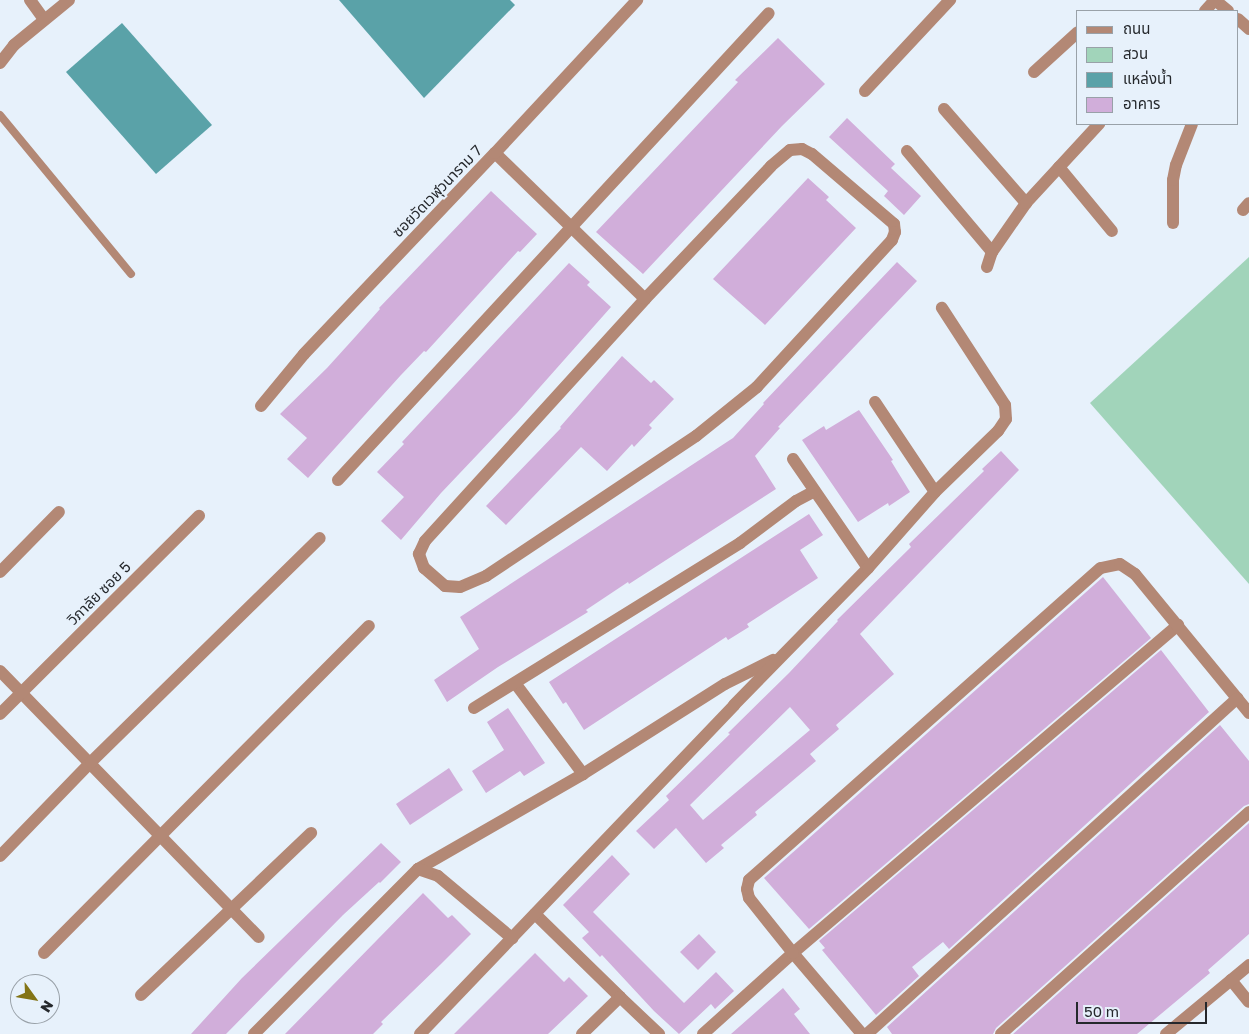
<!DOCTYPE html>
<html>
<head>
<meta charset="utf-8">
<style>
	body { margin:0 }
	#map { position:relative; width:1249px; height:1034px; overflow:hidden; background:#e7f1fb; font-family:"Golos Text","Noto Sans Thai",sans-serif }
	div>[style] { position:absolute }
	.green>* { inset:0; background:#a1d4ba }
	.water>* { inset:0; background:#5aa2a8 }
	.building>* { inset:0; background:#d1aeda }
	.service>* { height:8px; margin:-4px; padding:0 4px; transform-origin:4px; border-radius:4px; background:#b38875 }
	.minor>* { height:12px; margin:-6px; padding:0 6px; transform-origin:6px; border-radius:6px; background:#b38875 }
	span { translate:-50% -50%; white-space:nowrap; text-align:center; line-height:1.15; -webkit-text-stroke:4px #e7f1fb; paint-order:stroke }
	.street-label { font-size:15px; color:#25282c }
	.legend { position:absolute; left:1076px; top:10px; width:162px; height:115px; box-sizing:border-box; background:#e7f1fb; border:1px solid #99a1a8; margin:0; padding:6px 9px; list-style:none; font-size:15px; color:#25282c }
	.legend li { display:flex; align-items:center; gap:10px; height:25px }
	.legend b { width:25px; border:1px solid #99a1a8 }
	.north { position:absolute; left:10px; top:974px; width:50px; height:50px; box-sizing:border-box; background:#e7f1fb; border:1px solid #99a1a8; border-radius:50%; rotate:122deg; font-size:14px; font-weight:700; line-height:20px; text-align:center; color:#25282c }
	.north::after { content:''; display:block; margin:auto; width:18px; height:22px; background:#837416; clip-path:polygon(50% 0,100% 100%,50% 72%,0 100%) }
	.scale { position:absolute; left:1076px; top:1002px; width:131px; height:22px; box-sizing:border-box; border:2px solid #25282c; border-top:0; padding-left:6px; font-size:15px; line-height:18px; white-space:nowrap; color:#25282c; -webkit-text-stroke:4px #e7f1fb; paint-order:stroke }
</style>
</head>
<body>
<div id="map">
	<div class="green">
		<i style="clip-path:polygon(1249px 257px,1249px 584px,1090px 403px)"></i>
	</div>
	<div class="water">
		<i style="clip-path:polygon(339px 0,510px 0,515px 5px,424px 98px)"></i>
		<i style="clip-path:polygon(122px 23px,212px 125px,156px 174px,66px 72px)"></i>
	</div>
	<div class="building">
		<i style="clip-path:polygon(778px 38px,825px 84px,782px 126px,643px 274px,596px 232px,738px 82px,735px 80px)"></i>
		<i style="clip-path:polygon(847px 118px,895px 164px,891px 168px,921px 196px,904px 215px,884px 196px,888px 191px,829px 137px)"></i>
		<i style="clip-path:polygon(808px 178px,829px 197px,826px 200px,856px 228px,765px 325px,713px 279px)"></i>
		<i style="clip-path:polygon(491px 191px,537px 234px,520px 252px,518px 251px,426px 352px,424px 351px,401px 375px,308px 478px,287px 459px,307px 438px,280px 414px,327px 368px,356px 336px,380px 309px,379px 308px)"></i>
		<i style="clip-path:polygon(897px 262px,917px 281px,778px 427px,780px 428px,755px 456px,776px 489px,629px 584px,628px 582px,586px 610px,588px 612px,498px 667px,447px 702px,434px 680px,479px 649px,460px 617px,733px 438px,764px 404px,763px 403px)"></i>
		<i style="clip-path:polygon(569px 263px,590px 282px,587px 285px,611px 307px,517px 413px,441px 493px,401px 540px,381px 521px,404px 497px,377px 472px,404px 444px,402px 442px)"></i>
		<i style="clip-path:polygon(622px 356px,651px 383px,654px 380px,674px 399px,649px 425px,652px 428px,634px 447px,632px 444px,607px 471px,581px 447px,506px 525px,486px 506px,561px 428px,560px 427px)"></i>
		<i style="clip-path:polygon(859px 410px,893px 460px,891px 461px,910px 492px,889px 506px,888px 503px,858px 522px,802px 440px,824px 426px,826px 430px)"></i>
		<i style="clip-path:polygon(evenodd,1001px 451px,1019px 470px,860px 634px,894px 674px,836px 725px,839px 729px,810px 754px,816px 761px,755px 812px,757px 815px,721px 845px,724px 848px,706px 863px,676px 828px,654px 849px,636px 831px,669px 800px,666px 796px,730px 734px,728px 733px,789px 673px,838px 621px,837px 620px,911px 547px,909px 544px,984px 471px,982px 469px,1001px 451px,790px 707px,810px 730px,703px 820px,690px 805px,790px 707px)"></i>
		<i style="clip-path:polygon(809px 514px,823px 535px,800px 550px,818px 578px,747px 624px,749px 627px,728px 640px,726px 637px,584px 730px,566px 702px,563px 704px,549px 682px)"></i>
		<i style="clip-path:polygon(1103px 577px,1151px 638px,809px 929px,764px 878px)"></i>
		<i style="clip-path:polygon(1161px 650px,1209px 712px,949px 949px,943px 942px,912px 967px,919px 976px,876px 1015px,822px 950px,825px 948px,819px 941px)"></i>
		<i style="clip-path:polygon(508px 708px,545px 763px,524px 776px,520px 771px,486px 793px,472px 771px,504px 750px,487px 722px)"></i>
		<i style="clip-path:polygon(1220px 725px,1249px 761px,1249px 804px,1244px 806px,996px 1028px,993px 1034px,892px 1034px,887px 1027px)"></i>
		<i style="clip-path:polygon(449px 768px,463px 790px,410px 825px,396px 804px)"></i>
		<i style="clip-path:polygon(1249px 823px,1249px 934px,1208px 970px,1210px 973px,1137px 1034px,1013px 1034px)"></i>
		<i style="clip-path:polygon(381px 843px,401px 862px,380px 883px,379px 882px,343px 915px,226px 1034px,191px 1034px,242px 978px)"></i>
		<i style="clip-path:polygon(612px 855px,630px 874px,593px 912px,684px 1003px,716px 972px,734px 991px,715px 1009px,711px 1004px,679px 1034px,654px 1011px,602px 955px,600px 957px,582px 938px,589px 932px,563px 905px)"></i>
		<i style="clip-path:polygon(423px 893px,448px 918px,452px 915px,471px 934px,441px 964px,381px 1022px,383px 1024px,373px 1034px,285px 1034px)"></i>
		<i style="clip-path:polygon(699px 934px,716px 952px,698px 970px,680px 952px)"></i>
		<i style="clip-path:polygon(535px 953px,564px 982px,569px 977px,588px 996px,548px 1034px,454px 1034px)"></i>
		<i style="clip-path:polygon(783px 988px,800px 1009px,794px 1014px,810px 1034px,731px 1034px)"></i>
	</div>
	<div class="service">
		<i style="left:0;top:115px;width:206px;rotate:50.5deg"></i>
	</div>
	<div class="minor">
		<i style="left:30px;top:0;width:24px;rotate:54deg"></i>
		<i style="left:1215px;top:0;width:17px;rotate:40deg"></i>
		<i style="left:1205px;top:11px;width:15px;rotate:-48deg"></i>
		<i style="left:1238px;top:19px;width:15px;rotate:42deg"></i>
		<i style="left:0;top:63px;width:23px;rotate:-52deg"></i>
		<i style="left:14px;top:45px;width:71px;rotate:-39.3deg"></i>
		<i style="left:1034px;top:72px;width:59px;rotate:-42.3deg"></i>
		<i style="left:865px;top:91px;width:125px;rotate:-47deg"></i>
		<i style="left:944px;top:109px;width:125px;rotate:48.9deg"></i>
		<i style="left:802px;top:149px;width:11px;rotate:27deg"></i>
		<i style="left:812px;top:154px;width:108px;rotate:40.5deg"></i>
		<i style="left:894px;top:224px;width:8px;rotate:83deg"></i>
		<i style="left:895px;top:232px;width:9px;rotate:111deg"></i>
		<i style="left:892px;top:240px;width:200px;rotate:132.6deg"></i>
		<i style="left:757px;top:387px;width:78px;rotate:141.2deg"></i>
		<i style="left:696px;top:436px;width:252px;rotate:146.3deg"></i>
		<i style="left:486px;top:576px;width:28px;rotate:157deg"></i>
		<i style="left:460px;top:587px;width:15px;rotate:-176deg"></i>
		<i style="left:445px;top:586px;width:28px;rotate:-139deg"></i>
		<i style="left:424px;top:568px;width:15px;rotate:-110deg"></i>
		<i style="left:419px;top:554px;width:14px;rotate:-65deg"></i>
		<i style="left:425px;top:541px;width:327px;rotate:-47.7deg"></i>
		<i style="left:645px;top:299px;width:183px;rotate:-46.5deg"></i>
		<i style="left:771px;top:166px;width:25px;rotate:-40deg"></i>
		<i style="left:790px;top:150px;width:12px;rotate:-5deg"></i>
		<i style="left:907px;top:151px;width:132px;rotate:49.9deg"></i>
		<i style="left:495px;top:153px;width:209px;rotate:44.2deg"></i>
		<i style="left:1059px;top:167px;width:83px;rotate:50.4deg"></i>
		<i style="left:1243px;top:210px;width:9px;rotate:-49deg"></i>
		<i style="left:1173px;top:223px;width:43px;rotate:-90deg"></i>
		<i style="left:1173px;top:180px;width:15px;rotate:-79deg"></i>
		<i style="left:1176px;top:165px;width:44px;rotate:-68.7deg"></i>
		<i style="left:987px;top:267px;width:16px;rotate:-72deg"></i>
		<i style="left:992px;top:252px;width:60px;rotate:-55.2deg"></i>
		<i style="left:1026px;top:203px;width:108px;rotate:-47.3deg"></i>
		<i style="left:875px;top:402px;width:108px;rotate:56.3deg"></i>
		<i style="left:261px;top:406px;width:67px;rotate:-50.4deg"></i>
		<i style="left:304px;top:354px;width:277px;rotate:-46.5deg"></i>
		<i style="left:495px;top:153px;width:209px;rotate:-47.1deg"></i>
		<i style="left:793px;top:459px;width:132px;rotate:55.5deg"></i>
		<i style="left:338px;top:480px;width:635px;rotate:-47.3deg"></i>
		<i style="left:0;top:572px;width:84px;rotate:-45.5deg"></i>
		<i style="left:0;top:671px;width:371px;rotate:45.8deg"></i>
		<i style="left:515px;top:683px;width:114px;rotate:53.2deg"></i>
		<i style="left:474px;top:708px;width:313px;rotate:-31.8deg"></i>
		<i style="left:740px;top:543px;width:70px;rotate:-36.9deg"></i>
		<i style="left:796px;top:501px;width:21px;rotate:-28deg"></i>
		<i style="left:0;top:714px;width:281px;rotate:-44.9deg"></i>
		<i style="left:0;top:856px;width:131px;rotate:-45.9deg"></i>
		<i style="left:91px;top:762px;width:320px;rotate:-44.4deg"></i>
		<i style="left:418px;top:869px;width:190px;rotate:-29.9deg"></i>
		<i style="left:583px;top:774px;width:168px;rotate:-32.4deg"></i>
		<i style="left:725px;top:684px;width:54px;rotate:-26.6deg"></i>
		<i style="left:535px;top:914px;width:119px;rotate:44.3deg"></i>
		<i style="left:620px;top:997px;width:53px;rotate:135.8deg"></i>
		<i style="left:44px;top:953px;width:461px;rotate:-45.2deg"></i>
		<i style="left:1231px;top:980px;width:28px;rotate:51deg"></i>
		<i style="left:141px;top:995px;width:235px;rotate:-43.6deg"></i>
		<i style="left:620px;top:997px;width:54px;rotate:43.5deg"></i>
		<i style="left:254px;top:1034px;width:233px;rotate:-45.2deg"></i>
		<i style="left:418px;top:869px;width:21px;rotate:19deg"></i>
		<i style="left:438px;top:876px;width:97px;rotate:40deg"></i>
		<i style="left:420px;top:1034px;width:455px;rotate:-46.3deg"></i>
		<i style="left:734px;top:705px;width:192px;rotate:-45.6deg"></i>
		<i style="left:868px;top:568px;width:101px;rotate:-48.6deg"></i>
		<i style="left:935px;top:492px;width:88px;rotate:-44.1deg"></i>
		<i style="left:998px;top:431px;width:14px;rotate:-56deg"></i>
		<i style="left:1006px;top:419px;width:14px;rotate:-94deg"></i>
		<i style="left:1005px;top:405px;width:116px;rotate:-123deg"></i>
		<i style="left:703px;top:1034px;width:121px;rotate:-42deg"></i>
		<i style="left:793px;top:953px;width:506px;rotate:-40.43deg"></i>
		<i style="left:862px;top:1034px;width:106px;rotate:-130.4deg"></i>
		<i style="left:793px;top:953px;width:70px;rotate:-128.7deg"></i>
		<i style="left:749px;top:898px;width:9px;rotate:-103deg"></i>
		<i style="left:747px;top:889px;width:9px;rotate:-77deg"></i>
		<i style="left:749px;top:880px;width:470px;rotate:-41.6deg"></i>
		<i style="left:1101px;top:568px;width:19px;rotate:-12deg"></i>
		<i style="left:1120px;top:564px;width:18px;rotate:34deg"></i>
		<i style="left:1135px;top:574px;width:180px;rotate:50.6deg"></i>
		<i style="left:867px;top:1034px;width:500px;rotate:-42.2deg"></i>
		<i style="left:1001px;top:1034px;width:333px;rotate:-41.8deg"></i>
		<i style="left:1166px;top:1034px;width:108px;rotate:-39.7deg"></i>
	</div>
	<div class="street-label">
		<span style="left:437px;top:191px;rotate:-46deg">ซอยวัดเวฬุวนาราม 7</span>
		<span style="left:99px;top:593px;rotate:-45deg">วิภาลัย ซอย 5</span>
	</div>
	<ul class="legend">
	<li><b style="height:6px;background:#b38875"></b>ถนน</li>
	<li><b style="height:14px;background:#a1d4ba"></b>สวน</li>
	<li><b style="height:14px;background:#5aa2a8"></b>แหล่งน้ำ</li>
	<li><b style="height:14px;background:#d1aeda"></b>อาคาร</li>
	</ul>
	<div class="north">N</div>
	<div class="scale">50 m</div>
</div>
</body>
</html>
